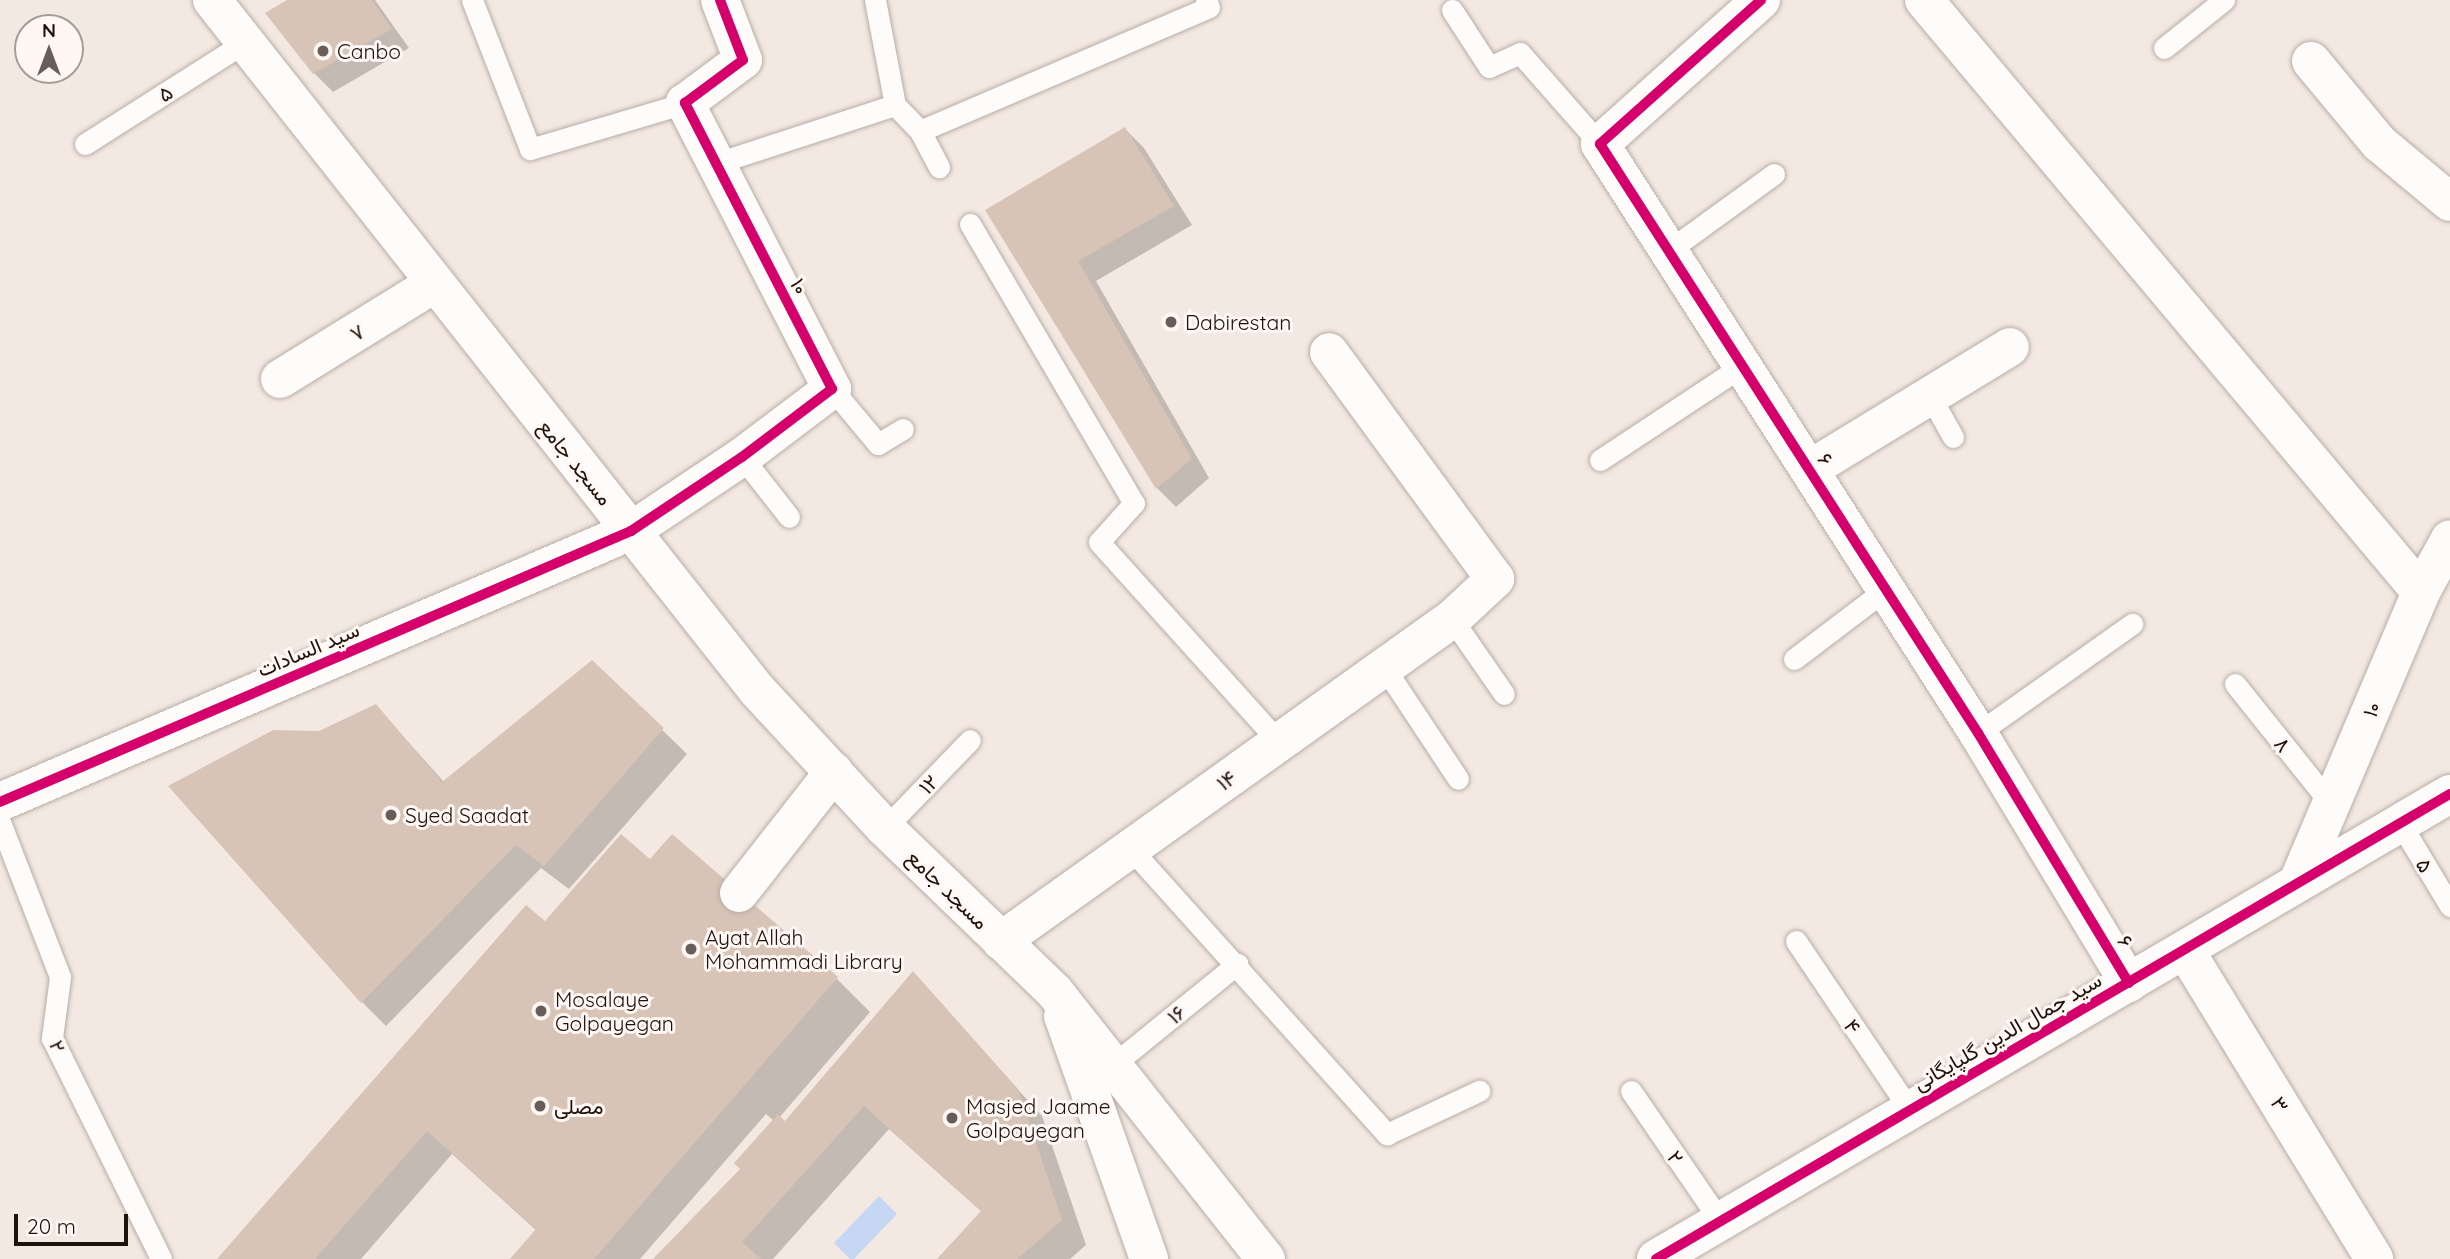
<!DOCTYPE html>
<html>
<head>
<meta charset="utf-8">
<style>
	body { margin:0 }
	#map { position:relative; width:2450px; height:1259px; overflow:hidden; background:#f4e9e2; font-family:Quicksand,Vazirmatn,sans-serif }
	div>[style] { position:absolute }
	.water>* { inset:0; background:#c6d7f3 }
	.shadow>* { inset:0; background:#0003 }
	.building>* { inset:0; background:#d7c4b7 }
	.roads { filter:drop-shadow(0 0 2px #b8ada6) drop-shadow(0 0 2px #b8ada6) }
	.lane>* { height:21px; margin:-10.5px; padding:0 10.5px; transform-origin:10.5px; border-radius:10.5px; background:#fdfcfb }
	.street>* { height:38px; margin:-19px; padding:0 19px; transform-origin:19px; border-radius:19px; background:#fdfcfb }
	.secondary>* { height:38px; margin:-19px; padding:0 19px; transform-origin:19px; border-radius:19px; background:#fdfcfb }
	.cycleway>* { height:10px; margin:-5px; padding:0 5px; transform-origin:5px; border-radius:5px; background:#d6006c }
	.dots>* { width:19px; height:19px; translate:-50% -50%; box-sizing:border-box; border:4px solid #fef7f3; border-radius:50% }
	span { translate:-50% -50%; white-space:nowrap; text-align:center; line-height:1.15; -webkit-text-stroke:6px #fef7f3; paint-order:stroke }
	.poi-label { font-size:21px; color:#1e130c }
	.left { translate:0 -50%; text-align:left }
	.street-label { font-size:21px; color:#1e130c }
	.north { position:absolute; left:14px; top:14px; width:70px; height:70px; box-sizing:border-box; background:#fef7f3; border:2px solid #a49c97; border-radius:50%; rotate:0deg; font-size:19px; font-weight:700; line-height:28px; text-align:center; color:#1e130c }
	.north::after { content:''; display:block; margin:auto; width:24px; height:32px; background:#695e57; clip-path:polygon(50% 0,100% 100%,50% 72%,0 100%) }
	.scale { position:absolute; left:14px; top:1214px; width:114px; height:32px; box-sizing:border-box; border:4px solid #1e130c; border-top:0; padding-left:9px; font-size:21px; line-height:24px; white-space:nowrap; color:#1e130c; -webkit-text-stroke:5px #fef7f3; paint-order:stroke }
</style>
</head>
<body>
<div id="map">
	<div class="water">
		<i style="clip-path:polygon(879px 1196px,897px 1214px,854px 1259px,850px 1259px,834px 1243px)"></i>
	</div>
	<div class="shadow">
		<i style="clip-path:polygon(291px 0,375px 0,409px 48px,333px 92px,314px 73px)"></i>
		<i style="clip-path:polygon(1125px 129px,1144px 148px,1192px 225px,1096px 281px,1209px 478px,1176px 507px,1157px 488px,987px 211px)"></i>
		<i style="clip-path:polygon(592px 662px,687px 754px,569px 889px,541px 868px,386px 1026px,362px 1002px,320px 733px,376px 706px,444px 782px)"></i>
		<i style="clip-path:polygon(672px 837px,837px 979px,870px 1012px,779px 1118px,785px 1124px,913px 974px,1042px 1116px,1086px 1245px,1070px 1259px,940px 1259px,982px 1212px,889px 1129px,773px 1259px,655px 1259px,742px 1169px,774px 1121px,766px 1114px,640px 1259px,513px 1259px,537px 1231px,452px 1154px,361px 1259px,219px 1259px,545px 924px,651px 862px)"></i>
	</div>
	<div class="building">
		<i style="clip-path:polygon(287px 0,372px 0,392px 29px,313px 74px,265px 13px)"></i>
		<i style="clip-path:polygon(1125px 127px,1174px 206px,1078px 261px,1192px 459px,1156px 489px,985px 210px)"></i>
		<i style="clip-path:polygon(592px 660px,664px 728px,544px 866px,516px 845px,361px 1003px,168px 786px,273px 730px,319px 731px,376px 704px,442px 782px)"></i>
		<i style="clip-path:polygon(621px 834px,650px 859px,672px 834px,838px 977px,594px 1259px,510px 1259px,536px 1229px,427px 1131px,315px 1259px,217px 1259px,526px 905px,545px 921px)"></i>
		<i style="clip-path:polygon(913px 971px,1018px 1089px,1062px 1220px,1017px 1259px,937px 1259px,981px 1211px,864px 1106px,742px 1242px,761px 1259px,653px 1259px,740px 1169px,734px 1163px,778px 1114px,785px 1121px)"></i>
	</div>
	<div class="roads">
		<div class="lane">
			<i style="left:472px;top:0;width:160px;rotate:68.7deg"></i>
			<i style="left:530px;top:149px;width:162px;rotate:-16.5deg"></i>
			<i style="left:875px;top:0;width:107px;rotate:79.2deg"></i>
			<i style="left:1452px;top:10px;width:68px;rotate:57deg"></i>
			<i style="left:1489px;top:67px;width:34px;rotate:-24deg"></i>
			<i style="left:1520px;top:53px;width:121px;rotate:48.7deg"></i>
			<i style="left:2164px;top:48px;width:77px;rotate:-38.7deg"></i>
			<i style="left:920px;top:131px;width:41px;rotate:62.2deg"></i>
			<i style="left:85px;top:144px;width:190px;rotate:-32.5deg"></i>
			<i style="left:714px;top:164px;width:190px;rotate:-18.1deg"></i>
			<i style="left:895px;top:105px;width:36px;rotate:46deg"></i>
			<i style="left:920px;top:131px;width:314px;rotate:-23.2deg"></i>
			<i style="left:1209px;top:7px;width:8px;rotate:-113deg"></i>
			<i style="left:970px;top:224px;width:324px;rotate:59.6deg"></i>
			<i style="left:1134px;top:503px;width:52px;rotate:131.9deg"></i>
			<i style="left:1099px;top:542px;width:269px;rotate:48deg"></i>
			<i style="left:1668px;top:251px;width:131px;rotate:-36deg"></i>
			<i style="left:832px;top:389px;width:72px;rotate:50.1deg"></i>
			<i style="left:878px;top:444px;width:29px;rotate:-31deg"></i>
			<i style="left:1930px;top:396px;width:47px;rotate:60.7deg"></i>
			<i style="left:742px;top:457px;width:76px;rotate:51.9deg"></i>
			<i style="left:1600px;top:460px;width:170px;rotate:-33.5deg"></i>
			<i style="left:1452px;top:619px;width:91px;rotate:55.3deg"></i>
			<i style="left:1794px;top:659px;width:114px;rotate:-37.2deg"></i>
			<i style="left:1384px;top:667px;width:134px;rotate:56.5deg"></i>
			<i style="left:2235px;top:684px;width:154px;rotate:51.3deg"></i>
			<i style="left:1978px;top:733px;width:189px;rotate:-35.3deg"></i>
			<i style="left:0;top:822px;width:166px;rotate:68.8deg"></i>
			<i style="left:60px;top:977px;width:62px;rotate:97.5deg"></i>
			<i style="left:52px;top:1038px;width:246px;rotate:63.7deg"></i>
			<i style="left:2400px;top:823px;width:97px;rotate:58.9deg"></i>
			<i style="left:885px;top:828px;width:122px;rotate:-46deg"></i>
			<i style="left:1130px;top:848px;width:385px;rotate:48.1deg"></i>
			<i style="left:1387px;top:1134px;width:102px;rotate:-25.1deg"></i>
			<i style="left:1796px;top:941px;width:204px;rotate:56deg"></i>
			<i style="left:1114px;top:1064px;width:159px;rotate:-39.1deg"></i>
			<i style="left:1631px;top:1091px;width:159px;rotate:55.5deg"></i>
		</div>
		<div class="street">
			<i style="left:1761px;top:0;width:216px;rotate:138.2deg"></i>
			<i style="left:1600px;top:144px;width:700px;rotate:57.31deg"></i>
			<i style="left:1978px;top:733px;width:292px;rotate:58.9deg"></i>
			<i style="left:1924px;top:0;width:773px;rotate:49.99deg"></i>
			<i style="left:2311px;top:61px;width:107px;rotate:50.3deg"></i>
			<i style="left:2379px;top:143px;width:92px;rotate:39.7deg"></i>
			<i style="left:280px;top:379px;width:181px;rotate:-31.7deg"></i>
			<i style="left:1810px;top:469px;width:234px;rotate:-31.4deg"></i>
			<i style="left:0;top:802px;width:687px;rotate:-23.24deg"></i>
			<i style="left:631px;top:531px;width:133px;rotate:-33.7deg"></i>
			<i style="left:742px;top:457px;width:113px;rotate:-37.1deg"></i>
			<i style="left:832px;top:389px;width:322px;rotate:-117.2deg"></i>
			<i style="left:685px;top:103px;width:72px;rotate:-36.6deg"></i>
			<i style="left:743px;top:60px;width:64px;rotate:-111deg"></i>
			<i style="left:2298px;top:882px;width:315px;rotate:-67deg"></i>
			<i style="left:2421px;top:592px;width:60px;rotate:-61.3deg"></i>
			<i style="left:739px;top:893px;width:154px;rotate:-51.9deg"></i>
			<i style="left:1001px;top:941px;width:554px;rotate:-35.53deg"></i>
			<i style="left:1452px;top:619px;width:59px;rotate:-42.9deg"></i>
			<i style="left:1495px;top:579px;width:281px;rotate:-126.2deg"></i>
			<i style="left:2185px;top:950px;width:362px;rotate:58.5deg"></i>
		</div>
		<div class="secondary">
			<i style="left:212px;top:0;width:879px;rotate:51.7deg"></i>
			<i style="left:757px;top:690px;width:188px;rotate:47.2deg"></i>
			<i style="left:885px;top:828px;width:235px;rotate:44deg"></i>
			<i style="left:1054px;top:991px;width:342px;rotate:51.7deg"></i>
			<i style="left:1063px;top:1016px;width:258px;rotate:70.5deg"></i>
			<i style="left:1656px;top:1259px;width:920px;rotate:-30.36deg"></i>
		</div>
	</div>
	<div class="cycleway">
		<i style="left:1761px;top:0;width:216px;rotate:138.2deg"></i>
		<i style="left:1600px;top:144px;width:700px;rotate:57.31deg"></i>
		<i style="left:1978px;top:733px;width:292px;rotate:58.9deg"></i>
		<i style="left:0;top:802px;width:687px;rotate:-23.24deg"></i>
		<i style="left:631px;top:531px;width:133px;rotate:-33.7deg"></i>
		<i style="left:742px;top:457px;width:113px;rotate:-37.1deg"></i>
		<i style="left:832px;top:389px;width:322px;rotate:-117.2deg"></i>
		<i style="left:685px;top:103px;width:72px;rotate:-36.6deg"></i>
		<i style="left:743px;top:60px;width:64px;rotate:-111deg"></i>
		<i style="left:1656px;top:1259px;width:920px;rotate:-30.36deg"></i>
	</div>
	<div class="dots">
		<i style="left:323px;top:51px;background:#695e57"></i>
		<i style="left:1171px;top:322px;background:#695e57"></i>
		<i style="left:391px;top:815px;background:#695e57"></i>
		<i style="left:691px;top:949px;background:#695e57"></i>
		<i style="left:541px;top:1011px;background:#695e57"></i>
		<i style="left:540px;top:1106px;background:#695e57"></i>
		<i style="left:952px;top:1118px;background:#695e57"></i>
	</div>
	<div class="poi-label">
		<span class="left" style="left:337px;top:51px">Canbo</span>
		<span class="left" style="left:1185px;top:322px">Dabirestan</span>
		<span class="left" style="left:405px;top:815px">Syed Saadat</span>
		<span class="left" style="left:705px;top:949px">Ayat Allah<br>Mohammadi Library</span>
		<span class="left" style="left:555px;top:1011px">Mosalaye<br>Golpayegan</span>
		<span class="left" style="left:554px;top:1106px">مصلی</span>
		<span class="left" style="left:966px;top:1118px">Masjed Jaame<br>Golpayegan</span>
	</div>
	<div class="street-label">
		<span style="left:165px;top:93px;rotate:-32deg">۵</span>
		<span style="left:800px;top:286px;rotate:62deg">۱۰</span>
		<span style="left:357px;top:332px;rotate:-32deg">۷</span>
		<span style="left:1826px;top:459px;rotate:57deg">۶</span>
		<span style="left:576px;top:462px;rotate:51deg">مسجد جامع</span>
		<span style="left:308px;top:649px;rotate:-23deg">سید السادات</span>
		<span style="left:2371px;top:709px;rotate:-67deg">۱۰</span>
		<span style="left:2283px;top:744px;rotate:51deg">۸</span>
		<span style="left:1226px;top:780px;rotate:-36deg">۱۴</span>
		<span style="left:928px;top:784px;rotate:-46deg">۱۲</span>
		<span style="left:2425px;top:865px;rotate:59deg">۵</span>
		<span style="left:948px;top:889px;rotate:44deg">مسجد جامع</span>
		<span style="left:2126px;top:941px;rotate:59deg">۶</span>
		<span style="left:1176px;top:1014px;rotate:-39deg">۱۶</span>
		<span style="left:1853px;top:1026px;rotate:56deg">۴</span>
		<span style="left:2007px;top:1031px;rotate:-30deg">سید جمال الدین گلپایگانی</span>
		<span style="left:58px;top:1046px;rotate:69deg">۲</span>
		<span style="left:2280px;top:1104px;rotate:59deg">۳</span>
		<span style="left:1676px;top:1157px;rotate:55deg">۲</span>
	</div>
	<div class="north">N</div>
	<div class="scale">20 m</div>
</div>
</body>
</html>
